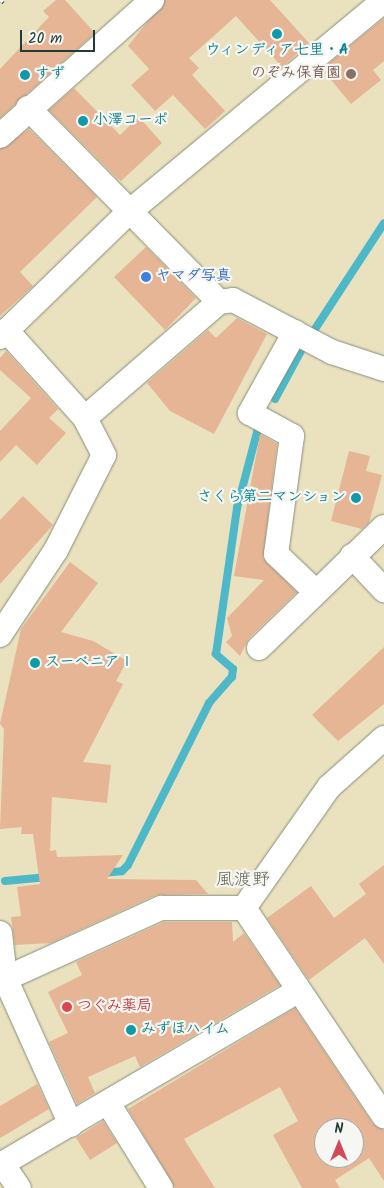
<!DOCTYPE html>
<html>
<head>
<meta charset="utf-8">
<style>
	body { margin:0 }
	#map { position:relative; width:384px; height:1188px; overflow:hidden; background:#eae1bf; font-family:Kalam,"Klee One",sans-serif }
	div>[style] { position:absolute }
	.stream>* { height:8px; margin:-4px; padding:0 4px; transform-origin:4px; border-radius:4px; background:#4cb8c8 }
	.building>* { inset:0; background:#e5b595 }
	.roads { filter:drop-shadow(0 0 1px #848f7a) drop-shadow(0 0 1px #848f7a) }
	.minor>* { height:24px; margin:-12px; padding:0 12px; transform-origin:12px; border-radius:12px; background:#fff }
	.rail>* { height:5.5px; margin-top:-2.75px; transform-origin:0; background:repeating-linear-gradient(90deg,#f6f6f2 0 11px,#1f3d34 0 22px); box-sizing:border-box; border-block:1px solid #1f3d34 }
	.dots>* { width:14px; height:14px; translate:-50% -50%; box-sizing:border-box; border:2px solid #f6f6f2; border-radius:50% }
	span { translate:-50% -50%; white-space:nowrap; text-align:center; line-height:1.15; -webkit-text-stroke:4.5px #f6f6f2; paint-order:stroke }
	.culture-label { font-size:15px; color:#0d838f; font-weight:700 }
	.left { translate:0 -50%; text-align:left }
	.right { translate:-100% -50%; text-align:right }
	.education-label { font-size:15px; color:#785e54; font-weight:700 }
	.shop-label { font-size:15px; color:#366cbe; font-weight:700 }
	.health-label { font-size:15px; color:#be3a42; font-weight:700 }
	.quarter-label { font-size:18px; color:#646756 }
	.north { position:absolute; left:314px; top:1118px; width:50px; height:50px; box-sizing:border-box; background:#f6f6f2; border:1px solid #a0aca6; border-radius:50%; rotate:0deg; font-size:14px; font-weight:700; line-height:20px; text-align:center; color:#1f3d34 }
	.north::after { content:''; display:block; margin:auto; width:18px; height:22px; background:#d1495b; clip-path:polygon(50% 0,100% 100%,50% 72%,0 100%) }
	.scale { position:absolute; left:20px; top:30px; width:75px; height:22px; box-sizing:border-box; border:2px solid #1f3d34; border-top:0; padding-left:6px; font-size:15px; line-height:18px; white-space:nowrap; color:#1f3d34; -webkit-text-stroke:4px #f6f6f2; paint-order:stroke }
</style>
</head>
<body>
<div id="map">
	<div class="stream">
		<i style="left:315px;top:329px;width:126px;rotate:-56.9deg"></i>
		<i style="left:275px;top:399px;width:55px;rotate:-61.6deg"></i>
		<i style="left:101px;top:873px;width:21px;rotate:-5deg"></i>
		<i style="left:122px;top:871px;width:8px;rotate:-45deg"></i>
		<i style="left:128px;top:865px;width:181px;rotate:-63.4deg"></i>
		<i style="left:209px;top:703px;width:35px;rotate:-49deg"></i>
		<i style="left:232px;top:677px;width:8px;rotate:-83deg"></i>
		<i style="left:233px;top:669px;width:23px;rotate:-139deg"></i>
		<i style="left:216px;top:654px;width:148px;rotate:-81.8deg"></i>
		<i style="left:237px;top:508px;width:86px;rotate:-75.2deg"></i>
		<i style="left:5px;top:881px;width:43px;rotate:-5.3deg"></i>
	</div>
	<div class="building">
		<i style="clip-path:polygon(56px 0,65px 0,95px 33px,0 118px,0 69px,49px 17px,43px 11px)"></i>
		<i style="clip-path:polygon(165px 0,270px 0,309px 43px,282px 67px,236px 16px,189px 58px,199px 68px,192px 75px,225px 111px,205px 129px,173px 95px,155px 111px,131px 85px,149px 69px,128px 46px)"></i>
		<i style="clip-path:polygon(384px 18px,384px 61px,373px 70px,381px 80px,351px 104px,322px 69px)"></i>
		<i style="clip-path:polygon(74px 88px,120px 135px,139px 117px,162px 143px,121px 181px,117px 178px,49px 110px)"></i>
		<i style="clip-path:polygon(29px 129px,97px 197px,20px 272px,33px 286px,0 316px,0 149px)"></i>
		<i style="clip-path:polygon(146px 247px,196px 298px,165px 330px,114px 277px)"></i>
		<i style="clip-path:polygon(237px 318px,267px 334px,214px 434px,170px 411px,147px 383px,208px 330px,216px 338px)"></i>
		<i style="clip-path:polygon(6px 351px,58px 409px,49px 418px,66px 433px,37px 465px,16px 445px,0 462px,0 431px,31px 398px,0 370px,0 358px)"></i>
		<i style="clip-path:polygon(260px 434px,277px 444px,263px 558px,297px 592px,249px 638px,240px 656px,226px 642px,232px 636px,227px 618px,264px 580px,234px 576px)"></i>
		<i style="clip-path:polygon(349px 451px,370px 456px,366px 471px,382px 475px,369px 523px,362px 529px,331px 521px)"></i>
		<i style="clip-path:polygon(23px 496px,53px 525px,0 584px,0 520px)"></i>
		<i style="clip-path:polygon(70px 562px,98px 583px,61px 632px,93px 641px,127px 661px,116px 681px,123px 684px,83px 762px,111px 765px,107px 803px,52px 797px,50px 851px,56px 850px,57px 857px,123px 855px,107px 879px,196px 880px,208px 894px,156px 895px,51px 943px,15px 945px,11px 917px,21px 916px,17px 887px,40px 884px,33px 834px,21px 834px,22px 827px,0 829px,4px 729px,0 724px,21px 629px)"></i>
		<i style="clip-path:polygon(384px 647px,384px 704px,338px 741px,312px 715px)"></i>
		<i style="clip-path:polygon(384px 865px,384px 964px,365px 938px,309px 980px,267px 918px,311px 886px,334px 918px,366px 894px,359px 884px)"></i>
		<i style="clip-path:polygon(164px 922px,232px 922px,233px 942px,244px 933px,280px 985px,140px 1067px,135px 1056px,88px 1077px,95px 1093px,77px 1104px,49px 1042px,68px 1033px,48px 992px,82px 975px,76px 962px)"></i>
		<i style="clip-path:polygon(evenodd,295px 1008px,373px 1124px,384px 1130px,384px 1181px,369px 1158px,335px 1180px,340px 1188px,302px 1188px,273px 1135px,298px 1121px,280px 1087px,184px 1139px,215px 1188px,175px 1188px,128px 1109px,295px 1008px,324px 1128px,354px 1128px,354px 1158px,324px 1158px,324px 1128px)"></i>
		<i style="clip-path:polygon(37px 1084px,49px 1109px,0 1138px,0 1106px)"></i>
		<i style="clip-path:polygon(103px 1121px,117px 1143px,90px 1160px,76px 1138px)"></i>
	</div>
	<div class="roads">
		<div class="minor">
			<i style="left:28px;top:108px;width:272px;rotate:45.4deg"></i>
			<i style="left:0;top:136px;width:204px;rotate:-41.8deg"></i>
			<i style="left:295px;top:332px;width:93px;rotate:119.1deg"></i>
			<i style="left:250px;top:413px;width:48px;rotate:28.7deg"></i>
			<i style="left:292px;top:436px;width:119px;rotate:97.7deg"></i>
			<i style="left:276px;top:554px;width:54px;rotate:43.5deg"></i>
			<i style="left:0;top:337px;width:180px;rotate:-44.1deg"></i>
			<i style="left:129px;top:212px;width:332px;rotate:-39.7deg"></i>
			<i style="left:85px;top:418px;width:177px;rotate:-40.9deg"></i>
			<i style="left:219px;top:302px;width:14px;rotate:-8deg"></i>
			<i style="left:233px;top:300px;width:112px;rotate:27.7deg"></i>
			<i style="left:332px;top:352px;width:55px;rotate:18.1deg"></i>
			<i style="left:352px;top:556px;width:47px;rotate:46.7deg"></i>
			<i style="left:0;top:635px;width:102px;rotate:-56.6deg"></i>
			<i style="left:56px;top:550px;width:106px;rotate:-63.2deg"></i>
			<i style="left:104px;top:455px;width:42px;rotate:-117.2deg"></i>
			<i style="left:85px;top:418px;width:118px;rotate:-131.9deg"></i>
			<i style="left:259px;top:648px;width:174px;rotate:-44.1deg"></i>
			<i style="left:244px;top:908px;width:251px;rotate:56.1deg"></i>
			<i style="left:244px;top:908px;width:148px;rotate:-54.9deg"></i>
			<i style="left:329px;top:787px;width:74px;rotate:-41.7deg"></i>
			<i style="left:0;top:933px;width:45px;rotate:83.7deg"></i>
			<i style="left:5px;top:978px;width:161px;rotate:65.8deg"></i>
			<i style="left:0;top:981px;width:177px;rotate:-24.4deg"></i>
			<i style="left:161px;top:908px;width:83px"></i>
			<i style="left:108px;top:1103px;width:100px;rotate:58.1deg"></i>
			<i style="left:2px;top:1163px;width:30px;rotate:56deg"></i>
			<i style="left:0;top:1165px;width:346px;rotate:-30.3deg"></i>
		</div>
	</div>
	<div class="rail">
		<i style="left:0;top:2px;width:3px;rotate:-45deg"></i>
	</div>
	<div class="dots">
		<i style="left:277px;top:34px;background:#0f9aa8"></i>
		<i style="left:351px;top:74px;background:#8d6e63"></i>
		<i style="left:25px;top:75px;background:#0f9aa8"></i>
		<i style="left:83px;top:121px;background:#0f9aa8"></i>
		<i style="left:146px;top:277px;background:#3f7fe0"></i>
		<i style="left:356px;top:498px;background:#0f9aa8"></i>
		<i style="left:35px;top:663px;background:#0f9aa8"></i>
		<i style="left:67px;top:1007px;background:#e0444e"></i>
		<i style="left:131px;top:1030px;background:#0f9aa8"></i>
	</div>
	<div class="culture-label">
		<span style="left:277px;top:51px">ウィンディア七里・A</span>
		<span class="left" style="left:35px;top:75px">すず</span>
		<span class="left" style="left:93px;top:121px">小澤コーポ</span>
		<span class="right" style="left:346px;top:498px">さくら第二マンション</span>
		<span class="left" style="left:45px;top:663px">スーベニアⅠ</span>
		<span class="left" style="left:141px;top:1030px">みずほハイム</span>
	</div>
	<div class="education-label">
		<span class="right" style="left:341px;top:74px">のぞみ保育園</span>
	</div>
	<div class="shop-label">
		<span class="left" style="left:156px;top:277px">ヤマダ写真</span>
	</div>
	<div class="health-label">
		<span class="left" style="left:77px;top:1007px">つぐみ薬局</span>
	</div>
	<div class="quarter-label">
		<span style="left:243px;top:881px">風渡野</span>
	</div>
	<div class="north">N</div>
	<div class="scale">20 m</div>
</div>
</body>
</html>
